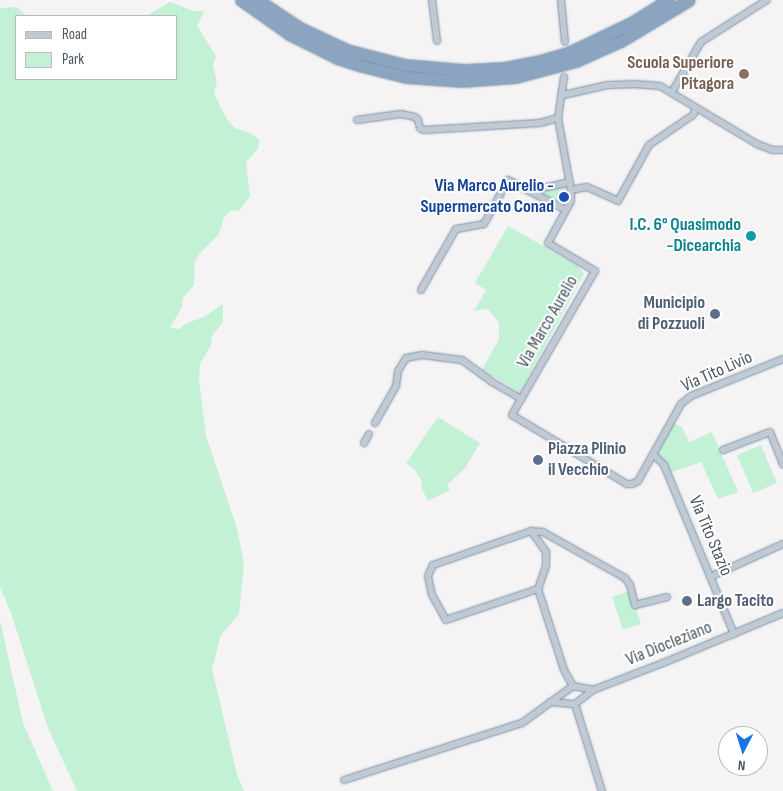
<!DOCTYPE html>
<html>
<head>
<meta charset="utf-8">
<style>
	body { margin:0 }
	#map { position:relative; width:783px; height:791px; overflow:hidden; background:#f5f3f3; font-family:"Sofia Sans Condensed",sans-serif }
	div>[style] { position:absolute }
	.green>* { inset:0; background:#c3f1d5 }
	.roads { filter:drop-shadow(0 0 1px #7690ad) drop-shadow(0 0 1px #7690ad) }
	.minor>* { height:6px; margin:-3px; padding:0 3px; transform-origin:3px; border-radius:3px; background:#c1cad2 }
	.motorway>* { height:11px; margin:-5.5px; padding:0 5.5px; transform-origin:5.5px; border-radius:5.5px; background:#8ba5c1 }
	.dots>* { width:14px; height:14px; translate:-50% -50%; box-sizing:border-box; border:2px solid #fff; border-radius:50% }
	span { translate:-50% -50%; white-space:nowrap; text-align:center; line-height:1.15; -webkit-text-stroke:4px #fff; paint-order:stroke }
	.education-label { font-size:18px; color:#785e54; font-weight:700 }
	.right { translate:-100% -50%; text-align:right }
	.transit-label { font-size:18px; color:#164399; font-weight:700 }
	.culture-label { font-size:18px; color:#0d838f; font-weight:700 }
	.service-label { font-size:18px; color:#4e5e75; font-weight:700 }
	.left { translate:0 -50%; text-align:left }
	.street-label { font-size:18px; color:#4a5661 }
	.legend { position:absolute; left:15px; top:15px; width:162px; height:65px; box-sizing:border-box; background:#fff; border:1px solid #b7bbc0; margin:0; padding:6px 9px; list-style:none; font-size:15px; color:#4a5661 }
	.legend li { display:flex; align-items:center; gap:10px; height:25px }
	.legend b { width:25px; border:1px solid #b7bbc0 }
	.north { position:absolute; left:718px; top:726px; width:50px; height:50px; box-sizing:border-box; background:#fff; border:1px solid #b7bbc0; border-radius:50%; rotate:185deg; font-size:14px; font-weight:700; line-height:20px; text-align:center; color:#4a5661 }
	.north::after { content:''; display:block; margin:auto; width:18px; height:22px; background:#1a73e8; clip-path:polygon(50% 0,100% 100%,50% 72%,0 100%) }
</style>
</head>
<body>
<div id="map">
	<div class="green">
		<i style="clip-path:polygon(170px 2px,193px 11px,204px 11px,197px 26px,216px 56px,213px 65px,217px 83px,214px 91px,217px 100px,228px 121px,235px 128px,252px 134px,259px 140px,258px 149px,246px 162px,250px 196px,240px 210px,231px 211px,224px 217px,219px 234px,200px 253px,195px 261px,194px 285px,183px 298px,182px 307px,170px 328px,179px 329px,187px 323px,204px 317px,223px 304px,223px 322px,212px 336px,211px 345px,200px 364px,199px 380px,206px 436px,237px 528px,244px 564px,239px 614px,221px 635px,212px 669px,237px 774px,244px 791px,77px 791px,48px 728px,11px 613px,0 587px,0 8px,16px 7px,27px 16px,16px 16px,16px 79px,176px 79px,176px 16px,146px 16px)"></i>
		<i style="clip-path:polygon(565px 187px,565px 195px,561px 204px,538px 192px)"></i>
		<i style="clip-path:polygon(508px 226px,577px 265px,584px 274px,520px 392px,482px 370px,499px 339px,499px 323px,488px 309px,474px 311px,486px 290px,475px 283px)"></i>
		<i style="clip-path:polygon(438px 417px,480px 443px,465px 468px,447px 485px,450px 490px,428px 501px,421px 487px,422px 482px,415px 470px,406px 463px)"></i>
		<i style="clip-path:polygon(674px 423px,682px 427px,689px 442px,712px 432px,738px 492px,718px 499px,701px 462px,669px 473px,656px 454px)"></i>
		<i style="clip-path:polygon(761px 445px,777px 483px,753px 493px,737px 455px)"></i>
		<i style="clip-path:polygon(630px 591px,641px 624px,623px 630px,612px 597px)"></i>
		<i style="clip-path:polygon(0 620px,23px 723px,53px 791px,0 791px)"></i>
	</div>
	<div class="roads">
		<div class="minor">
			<i style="left:432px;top:0;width:41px;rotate:83deg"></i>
			<i style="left:561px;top:0;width:42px;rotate:84.6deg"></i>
			<i style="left:564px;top:77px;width:41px;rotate:98.3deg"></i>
			<i style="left:558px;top:118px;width:73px;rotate:79.8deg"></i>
			<i style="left:571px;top:190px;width:11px;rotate:90deg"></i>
			<i style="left:571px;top:201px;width:48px;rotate:118.7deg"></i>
			<i style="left:548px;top:243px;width:55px;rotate:30.8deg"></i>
			<i style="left:595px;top:271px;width:166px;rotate:120deg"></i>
			<i style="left:512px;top:415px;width:134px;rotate:31deg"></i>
			<i style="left:627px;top:484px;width:5px"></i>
			<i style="left:632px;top:484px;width:7px;rotate:-27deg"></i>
			<i style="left:638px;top:481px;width:88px;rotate:-60.8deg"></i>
			<i style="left:681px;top:404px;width:13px;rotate:-39deg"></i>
			<i style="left:691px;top:396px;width:99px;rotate:-21.9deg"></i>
			<i style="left:672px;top:92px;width:58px;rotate:-59.9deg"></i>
			<i style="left:701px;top:42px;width:78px;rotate:-32.5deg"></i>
			<i style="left:563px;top:95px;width:46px;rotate:-12.5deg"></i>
			<i style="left:608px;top:85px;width:25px;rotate:-2deg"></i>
			<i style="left:633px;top:84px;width:27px;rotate:4deg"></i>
			<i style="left:660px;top:86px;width:113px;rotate:30.9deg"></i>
			<i style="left:757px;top:144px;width:17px;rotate:21deg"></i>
			<i style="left:773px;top:150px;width:10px"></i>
			<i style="left:357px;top:120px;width:44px;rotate:-7.8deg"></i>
			<i style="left:401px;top:114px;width:14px;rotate:12deg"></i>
			<i style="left:415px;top:117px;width:4px;rotate:45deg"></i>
			<i style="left:418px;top:120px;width:8px;rotate:76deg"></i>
			<i style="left:420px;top:128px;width:4px;rotate:27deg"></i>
			<i style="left:424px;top:130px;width:116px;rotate:-3.5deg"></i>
			<i style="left:540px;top:123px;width:19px;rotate:-16deg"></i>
			<i style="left:571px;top:190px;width:16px;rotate:-11deg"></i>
			<i style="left:587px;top:187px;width:34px;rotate:24deg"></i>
			<i style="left:618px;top:201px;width:64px;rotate:-61deg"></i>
			<i style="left:649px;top:145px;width:53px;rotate:-34.3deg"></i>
			<i style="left:693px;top:115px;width:7px;rotate:-63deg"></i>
			<i style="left:529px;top:191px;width:42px;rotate:-12.4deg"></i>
			<i style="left:421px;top:290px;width:70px;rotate:-60.2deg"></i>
			<i style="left:456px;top:229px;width:28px;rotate:-10deg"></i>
			<i style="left:484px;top:224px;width:50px;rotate:-61.4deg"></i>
			<i style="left:508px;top:180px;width:65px;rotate:27.3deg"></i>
			<i style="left:375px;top:423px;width:43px;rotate:-60.4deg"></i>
			<i style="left:396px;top:386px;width:15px;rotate:-82deg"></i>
			<i style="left:398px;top:371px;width:15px;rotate:-58deg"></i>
			<i style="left:406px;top:358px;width:16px;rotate:-11deg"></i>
			<i style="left:422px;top:355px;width:40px;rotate:7.1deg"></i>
			<i style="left:462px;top:360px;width:37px;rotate:36deg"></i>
			<i style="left:492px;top:382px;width:34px;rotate:30deg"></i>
			<i style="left:364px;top:443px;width:10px;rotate:-61deg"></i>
			<i style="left:723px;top:450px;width:50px;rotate:-21deg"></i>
			<i style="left:770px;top:432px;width:35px;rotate:68deg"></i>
			<i style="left:653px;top:454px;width:16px;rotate:45deg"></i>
			<i style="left:664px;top:465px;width:183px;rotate:67.5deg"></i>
			<i style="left:531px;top:531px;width:12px;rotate:5deg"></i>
			<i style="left:543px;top:532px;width:94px;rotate:29.3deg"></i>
			<i style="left:625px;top:578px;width:9px;rotate:54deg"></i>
			<i style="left:630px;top:585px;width:21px;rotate:76deg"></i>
			<i style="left:635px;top:605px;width:33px;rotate:-14deg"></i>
			<i style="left:710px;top:577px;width:80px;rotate:-24.3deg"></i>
			<i style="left:538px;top:589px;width:97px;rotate:161.4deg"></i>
			<i style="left:446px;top:620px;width:29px;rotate:-119deg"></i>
			<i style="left:432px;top:595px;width:19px;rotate:-102deg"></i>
			<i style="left:428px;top:576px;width:12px;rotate:-66deg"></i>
			<i style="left:433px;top:565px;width:104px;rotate:-19.1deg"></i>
			<i style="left:531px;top:531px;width:26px;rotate:54deg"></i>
			<i style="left:546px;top:552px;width:14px;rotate:90deg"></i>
			<i style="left:546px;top:566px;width:24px;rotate:109deg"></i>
			<i style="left:538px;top:589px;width:85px;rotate:72.2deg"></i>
			<i style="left:564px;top:670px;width:18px;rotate:61deg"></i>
			<i style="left:573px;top:686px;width:20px;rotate:11deg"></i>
			<i style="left:550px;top:702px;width:25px;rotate:5deg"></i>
			<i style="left:575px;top:704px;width:23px;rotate:-38deg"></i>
			<i style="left:593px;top:690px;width:75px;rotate:-21.1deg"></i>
			<i style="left:663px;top:663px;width:130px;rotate:-22.6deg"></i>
			<i style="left:575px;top:704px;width:91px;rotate:72.8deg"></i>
			<i style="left:344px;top:780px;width:187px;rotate:-17.8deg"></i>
			<i style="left:522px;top:723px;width:63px;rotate:-36deg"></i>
		</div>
		<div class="motorway">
			<i style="left:241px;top:0;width:59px;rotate:35.3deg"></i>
			<i style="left:289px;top:34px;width:54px;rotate:26.6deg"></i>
			<i style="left:337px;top:58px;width:26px;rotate:18deg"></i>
			<i style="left:362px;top:66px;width:45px;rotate:14deg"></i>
			<i style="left:406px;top:77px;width:56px;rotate:4.1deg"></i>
			<i style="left:462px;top:81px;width:54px;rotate:-4.2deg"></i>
			<i style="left:516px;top:77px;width:62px;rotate:-14.9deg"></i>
			<i style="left:576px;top:61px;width:49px;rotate:-24deg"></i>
			<i style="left:621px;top:41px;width:79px;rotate:-31.1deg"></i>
			<i style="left:258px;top:0;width:50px;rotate:33.7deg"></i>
			<i style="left:300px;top:28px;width:52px;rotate:25.1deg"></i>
			<i style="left:347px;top:50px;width:60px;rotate:14.5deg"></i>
			<i style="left:405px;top:65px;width:59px;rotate:4.8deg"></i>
			<i style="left:464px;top:70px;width:40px;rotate:-2.9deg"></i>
			<i style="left:504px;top:68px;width:33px;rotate:-11deg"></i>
			<i style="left:536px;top:62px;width:35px;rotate:-16deg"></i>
			<i style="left:570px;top:52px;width:68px;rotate:-25.4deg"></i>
			<i style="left:631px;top:23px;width:44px;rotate:-31.9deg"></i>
		</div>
	</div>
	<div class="dots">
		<i style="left:744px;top:74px;background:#8d6e63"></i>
		<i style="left:564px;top:197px;background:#1a4fb4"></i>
		<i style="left:751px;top:236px;background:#0f9aa8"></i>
		<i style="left:715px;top:314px;background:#5c6f8a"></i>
		<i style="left:538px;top:460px;background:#5c6f8a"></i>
		<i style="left:687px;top:601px;background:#5c6f8a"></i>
	</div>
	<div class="education-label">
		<span class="right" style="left:734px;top:74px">Scuola Superiore<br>Pitagora</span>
	</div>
	<div class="transit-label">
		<span class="right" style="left:554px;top:197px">Via Marco Aurelio -<br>Supermercato Conad</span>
	</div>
	<div class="culture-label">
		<span class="right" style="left:741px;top:236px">I.C. 6° Quasimodo<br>-Dicearchia</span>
	</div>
	<div class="service-label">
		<span class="right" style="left:705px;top:314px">Municipio<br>di Pozzuoli</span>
		<span class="left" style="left:548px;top:460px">Piazza Plinio<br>il Vecchio</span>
		<span class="left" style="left:697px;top:601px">Largo Tacito</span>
	</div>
	<div class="street-label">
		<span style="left:548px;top:322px;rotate:-60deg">Via Marco Aurelio</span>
		<span style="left:717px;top:372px;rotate:-24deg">Via Tito Livio</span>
		<span style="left:710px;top:536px;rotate:67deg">Via Tito Stazio</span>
		<span style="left:669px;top:644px;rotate:-22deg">Via Diocleziano</span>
	</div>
	<ul class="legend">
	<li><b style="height:6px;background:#c1cad2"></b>Road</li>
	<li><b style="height:14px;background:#c3f1d5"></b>Park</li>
	</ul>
	<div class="north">N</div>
</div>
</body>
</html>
